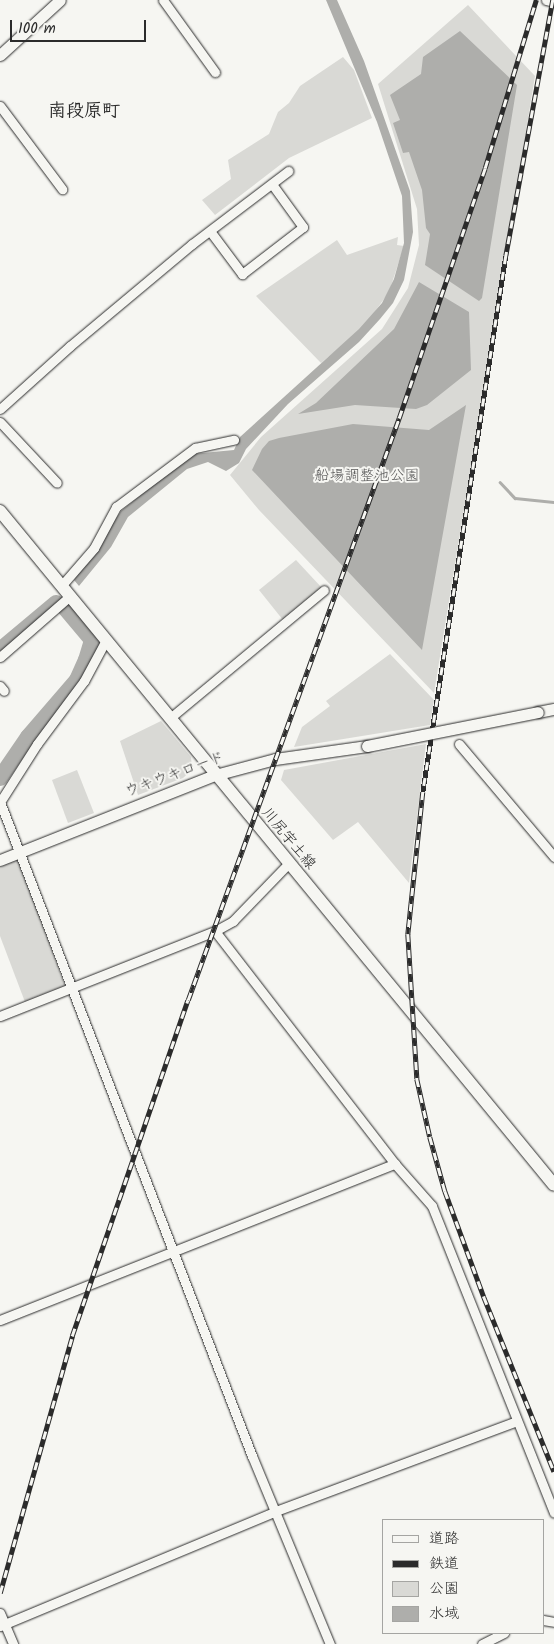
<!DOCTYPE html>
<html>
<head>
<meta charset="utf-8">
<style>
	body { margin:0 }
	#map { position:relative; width:554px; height:1644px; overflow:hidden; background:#f6f6f2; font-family:Kalam,"Klee One",sans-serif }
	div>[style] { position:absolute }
	.green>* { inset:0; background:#d9d9d5 }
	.water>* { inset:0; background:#aeaeab }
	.stream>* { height:2.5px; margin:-1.25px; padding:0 1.25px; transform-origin:1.25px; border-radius:1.25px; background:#aeaeab }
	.river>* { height:16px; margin:-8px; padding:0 8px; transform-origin:8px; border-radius:8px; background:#aeaeab }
	.roads { filter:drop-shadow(0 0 1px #2b2b2b) drop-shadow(0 0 1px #2b2b2b) }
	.minor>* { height:9px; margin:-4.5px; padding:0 4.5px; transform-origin:4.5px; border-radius:4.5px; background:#f6f6f2 }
	.tertiary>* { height:11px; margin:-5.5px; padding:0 5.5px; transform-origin:5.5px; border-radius:5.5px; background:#f6f6f2 }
	.secondary>* { height:12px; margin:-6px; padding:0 6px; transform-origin:6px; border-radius:6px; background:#f6f6f2 }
	.rail>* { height:4.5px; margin-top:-2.25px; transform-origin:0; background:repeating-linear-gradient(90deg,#f6f6f2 0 8px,#2b2b2b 0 16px); box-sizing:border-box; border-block:1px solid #2b2b2b }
	.bridges { filter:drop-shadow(0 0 1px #2b2b2b) drop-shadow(0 0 1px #2b2b2b) }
	.tertiary-bridge>* { height:11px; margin:-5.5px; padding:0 5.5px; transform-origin:5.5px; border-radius:5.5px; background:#f6f6f2 }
	span { translate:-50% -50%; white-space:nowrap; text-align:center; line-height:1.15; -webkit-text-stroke:4px #f6f6f2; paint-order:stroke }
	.park-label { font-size:15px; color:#565656 }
	.street-label { font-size:15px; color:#2b2b2b }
	.quarter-label { font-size:18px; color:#2b2b2b; font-weight:700 }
	.legend { position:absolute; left:382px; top:1519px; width:162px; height:115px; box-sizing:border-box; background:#f6f6f2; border:1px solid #a5a5a2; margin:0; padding:6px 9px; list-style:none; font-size:15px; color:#2b2b2b }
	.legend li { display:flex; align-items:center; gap:10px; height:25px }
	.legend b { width:25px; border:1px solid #a5a5a2 }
	.scale { position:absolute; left:10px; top:20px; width:136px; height:22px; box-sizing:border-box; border:2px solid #2b2b2b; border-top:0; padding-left:6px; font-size:15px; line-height:18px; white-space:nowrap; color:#2b2b2b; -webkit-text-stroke:4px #f6f6f2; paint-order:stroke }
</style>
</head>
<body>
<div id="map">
	<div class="green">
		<i style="clip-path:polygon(468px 5px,535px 76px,434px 693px,259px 510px,230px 475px,261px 437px,382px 329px,408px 288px,419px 245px,417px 209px,378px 84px)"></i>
		<i style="clip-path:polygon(343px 57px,354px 70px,372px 118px,289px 158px,215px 215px,202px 200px,231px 179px,228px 160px,269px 134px,278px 112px,289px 103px,300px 86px)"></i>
		<i style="clip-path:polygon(398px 237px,397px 245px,404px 246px,389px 292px,363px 328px,321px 363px,256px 296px,337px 240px,347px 255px)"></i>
		<i style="clip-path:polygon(296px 560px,322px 588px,283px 620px,259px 590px)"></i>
		<i style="clip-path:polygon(390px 654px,434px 700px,430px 725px,294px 747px,302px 727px,330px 706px,326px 701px)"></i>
		<i style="clip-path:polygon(161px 721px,191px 757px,192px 770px,183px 778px,138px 795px,120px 741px)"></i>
		<i style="clip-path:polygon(426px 744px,409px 883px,358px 822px,333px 840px,281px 780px,284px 770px)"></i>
		<i style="clip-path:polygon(77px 770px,94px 813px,68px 823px,52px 780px)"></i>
		<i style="clip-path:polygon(18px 856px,65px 986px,25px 1002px,0 936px,0 864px)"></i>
	</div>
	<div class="water">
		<i style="clip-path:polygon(326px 0,337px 0,364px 61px,410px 191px,413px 232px,404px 280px,393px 303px,380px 319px,359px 342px,288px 404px,246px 449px,239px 463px,226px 471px,208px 462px,187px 469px,128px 517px,111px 547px,79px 586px,74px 580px,121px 511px,192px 454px,234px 450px,240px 437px,359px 329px,382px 303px,394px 279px,404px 243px,402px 196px,377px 122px)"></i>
		<i style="clip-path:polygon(460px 31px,517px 85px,482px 298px,479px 301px,425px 265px,430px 234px,426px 228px,422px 190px,409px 152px,403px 153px,393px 123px,400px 120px,390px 95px,421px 74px,423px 57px)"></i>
		<i style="clip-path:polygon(419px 282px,469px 312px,471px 370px,427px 405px,416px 409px,355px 405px,298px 414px,316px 403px,394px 329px)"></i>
		<i style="clip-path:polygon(466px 405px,422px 650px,252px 470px,262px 449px,269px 441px,279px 438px,353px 424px,429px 430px)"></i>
	</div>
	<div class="stream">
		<i style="left:500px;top:482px;width:22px;rotate:47deg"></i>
		<i style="left:515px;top:498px;width:39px;rotate:6deg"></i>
	</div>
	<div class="river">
		<i style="left:0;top:650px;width:73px;rotate:-40deg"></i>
		<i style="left:0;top:778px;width:50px;rotate:-55.7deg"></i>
		<i style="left:28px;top:737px;width:75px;rotate:-49.3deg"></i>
		<i style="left:77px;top:680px;width:22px;rotate:-66deg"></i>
		<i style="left:86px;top:660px;width:21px;rotate:-73deg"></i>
		<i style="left:92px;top:640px;width:42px;rotate:-130.2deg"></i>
	</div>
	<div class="roads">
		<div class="minor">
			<i style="left:163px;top:0;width:89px;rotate:54.2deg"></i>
			<i style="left:546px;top:0;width:8px;rotate:14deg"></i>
			<i style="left:0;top:106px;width:104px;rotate:53.2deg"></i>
			<i style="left:210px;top:231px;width:54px;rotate:53.3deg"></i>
			<i style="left:242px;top:274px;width:77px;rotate:-37.6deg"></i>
			<i style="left:303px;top:227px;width:53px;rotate:-125.8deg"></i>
			<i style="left:0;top:409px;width:94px;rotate:-42deg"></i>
			<i style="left:70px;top:346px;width:159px;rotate:-39.9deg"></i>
			<i style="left:192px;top:244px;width:121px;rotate:-37.2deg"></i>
			<i style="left:0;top:422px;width:83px;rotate:46.9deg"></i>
			<i style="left:62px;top:585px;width:49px;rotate:-49.1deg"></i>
			<i style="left:94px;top:548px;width:47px;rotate:-61.8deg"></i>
			<i style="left:116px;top:507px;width:99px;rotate:-36.8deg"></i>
			<i style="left:195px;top:448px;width:40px;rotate:-12deg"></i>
			<i style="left:0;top:657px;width:93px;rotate:-41.1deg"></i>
			<i style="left:0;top:686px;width:6px;rotate:51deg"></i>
			<i style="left:170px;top:718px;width:200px;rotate:-39.7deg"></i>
			<i style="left:459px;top:744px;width:148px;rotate:49.9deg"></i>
			<i style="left:0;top:802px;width:701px;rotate:68.93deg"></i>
			<i style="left:252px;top:1456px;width:204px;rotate:67.5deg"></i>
			<i style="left:0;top:802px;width:69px;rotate:-57.5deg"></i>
			<i style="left:37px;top:744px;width:79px;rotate:-53.3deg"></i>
			<i style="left:84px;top:681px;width:47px;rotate:-61.8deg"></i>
			<i style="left:215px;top:931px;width:294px;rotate:52.3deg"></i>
			<i style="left:395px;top:1164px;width:56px;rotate:48.6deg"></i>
			<i style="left:432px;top:1206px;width:330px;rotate:68.3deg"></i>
			<i style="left:0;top:1016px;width:231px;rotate:-21.6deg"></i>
			<i style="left:215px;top:931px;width:21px;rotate:-29deg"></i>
			<i style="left:233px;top:921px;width:79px;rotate:-46deg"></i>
			<i style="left:0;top:1320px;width:425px;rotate:-21.6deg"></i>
			<i style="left:0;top:1613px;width:34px;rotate:67deg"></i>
			<i style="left:543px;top:1620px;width:11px;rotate:10deg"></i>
			<i style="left:0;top:1626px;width:299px;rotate:-22.6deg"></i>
			<i style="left:276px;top:1511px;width:257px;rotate:-20.5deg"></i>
			<i style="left:482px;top:1644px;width:25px;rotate:-27deg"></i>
		</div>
		<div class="tertiary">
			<i style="left:0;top:55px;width:81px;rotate:-42.5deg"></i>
			<i style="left:538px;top:712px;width:16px;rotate:-11deg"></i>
			<i style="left:0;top:860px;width:231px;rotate:-21.6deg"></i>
			<i style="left:215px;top:775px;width:62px;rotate:-14.9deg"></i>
			<i style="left:275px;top:759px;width:93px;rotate:-8deg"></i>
		</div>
		<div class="secondary">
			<i style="left:0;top:511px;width:872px;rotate:50.58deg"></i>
		</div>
	</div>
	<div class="rail">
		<i style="left:553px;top:0;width:260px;rotate:100.4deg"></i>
		<i style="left:506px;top:256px;width:542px;rotate:98.8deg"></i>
		<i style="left:423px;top:792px;width:143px;rotate:96deg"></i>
		<i style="left:408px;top:934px;width:145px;rotate:86.4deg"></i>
		<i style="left:417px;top:1079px;width:59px;rotate:77.4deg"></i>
		<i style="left:430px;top:1137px;width:56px;rotate:74.5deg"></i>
		<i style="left:445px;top:1191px;width:113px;rotate:69.8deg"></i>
		<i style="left:484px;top:1297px;width:188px;rotate:68.1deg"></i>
		<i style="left:0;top:1593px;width:267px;rotate:-74.3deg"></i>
		<i style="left:72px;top:1336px;width:355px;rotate:-71deg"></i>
		<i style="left:188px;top:1000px;width:619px;rotate:-70.07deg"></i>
		<i style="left:399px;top:418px;width:264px;rotate:-71deg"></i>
		<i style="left:485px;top:168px;width:176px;rotate:-73.1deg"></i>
	</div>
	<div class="bridges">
		<div class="tertiary-bridge">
			<i style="left:367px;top:746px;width:174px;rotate:-11.2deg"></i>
		</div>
	</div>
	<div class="park-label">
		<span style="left:367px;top:477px">船場調整池公園</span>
	</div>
	<div class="street-label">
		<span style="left:175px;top:775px;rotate:-20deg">ウキウキロード</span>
		<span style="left:288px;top:839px;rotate:50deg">川尻宇土線</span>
	</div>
	<div class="quarter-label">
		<span style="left:84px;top:112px">南段原町</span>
	</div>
	<ul class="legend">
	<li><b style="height:6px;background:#f6f6f2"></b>道路</li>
	<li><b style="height:6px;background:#2b2b2b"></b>鉄道</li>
	<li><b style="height:14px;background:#d9d9d5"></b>公園</li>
	<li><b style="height:14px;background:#aeaeab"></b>水域</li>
	</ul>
	<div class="scale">100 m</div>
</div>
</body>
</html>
